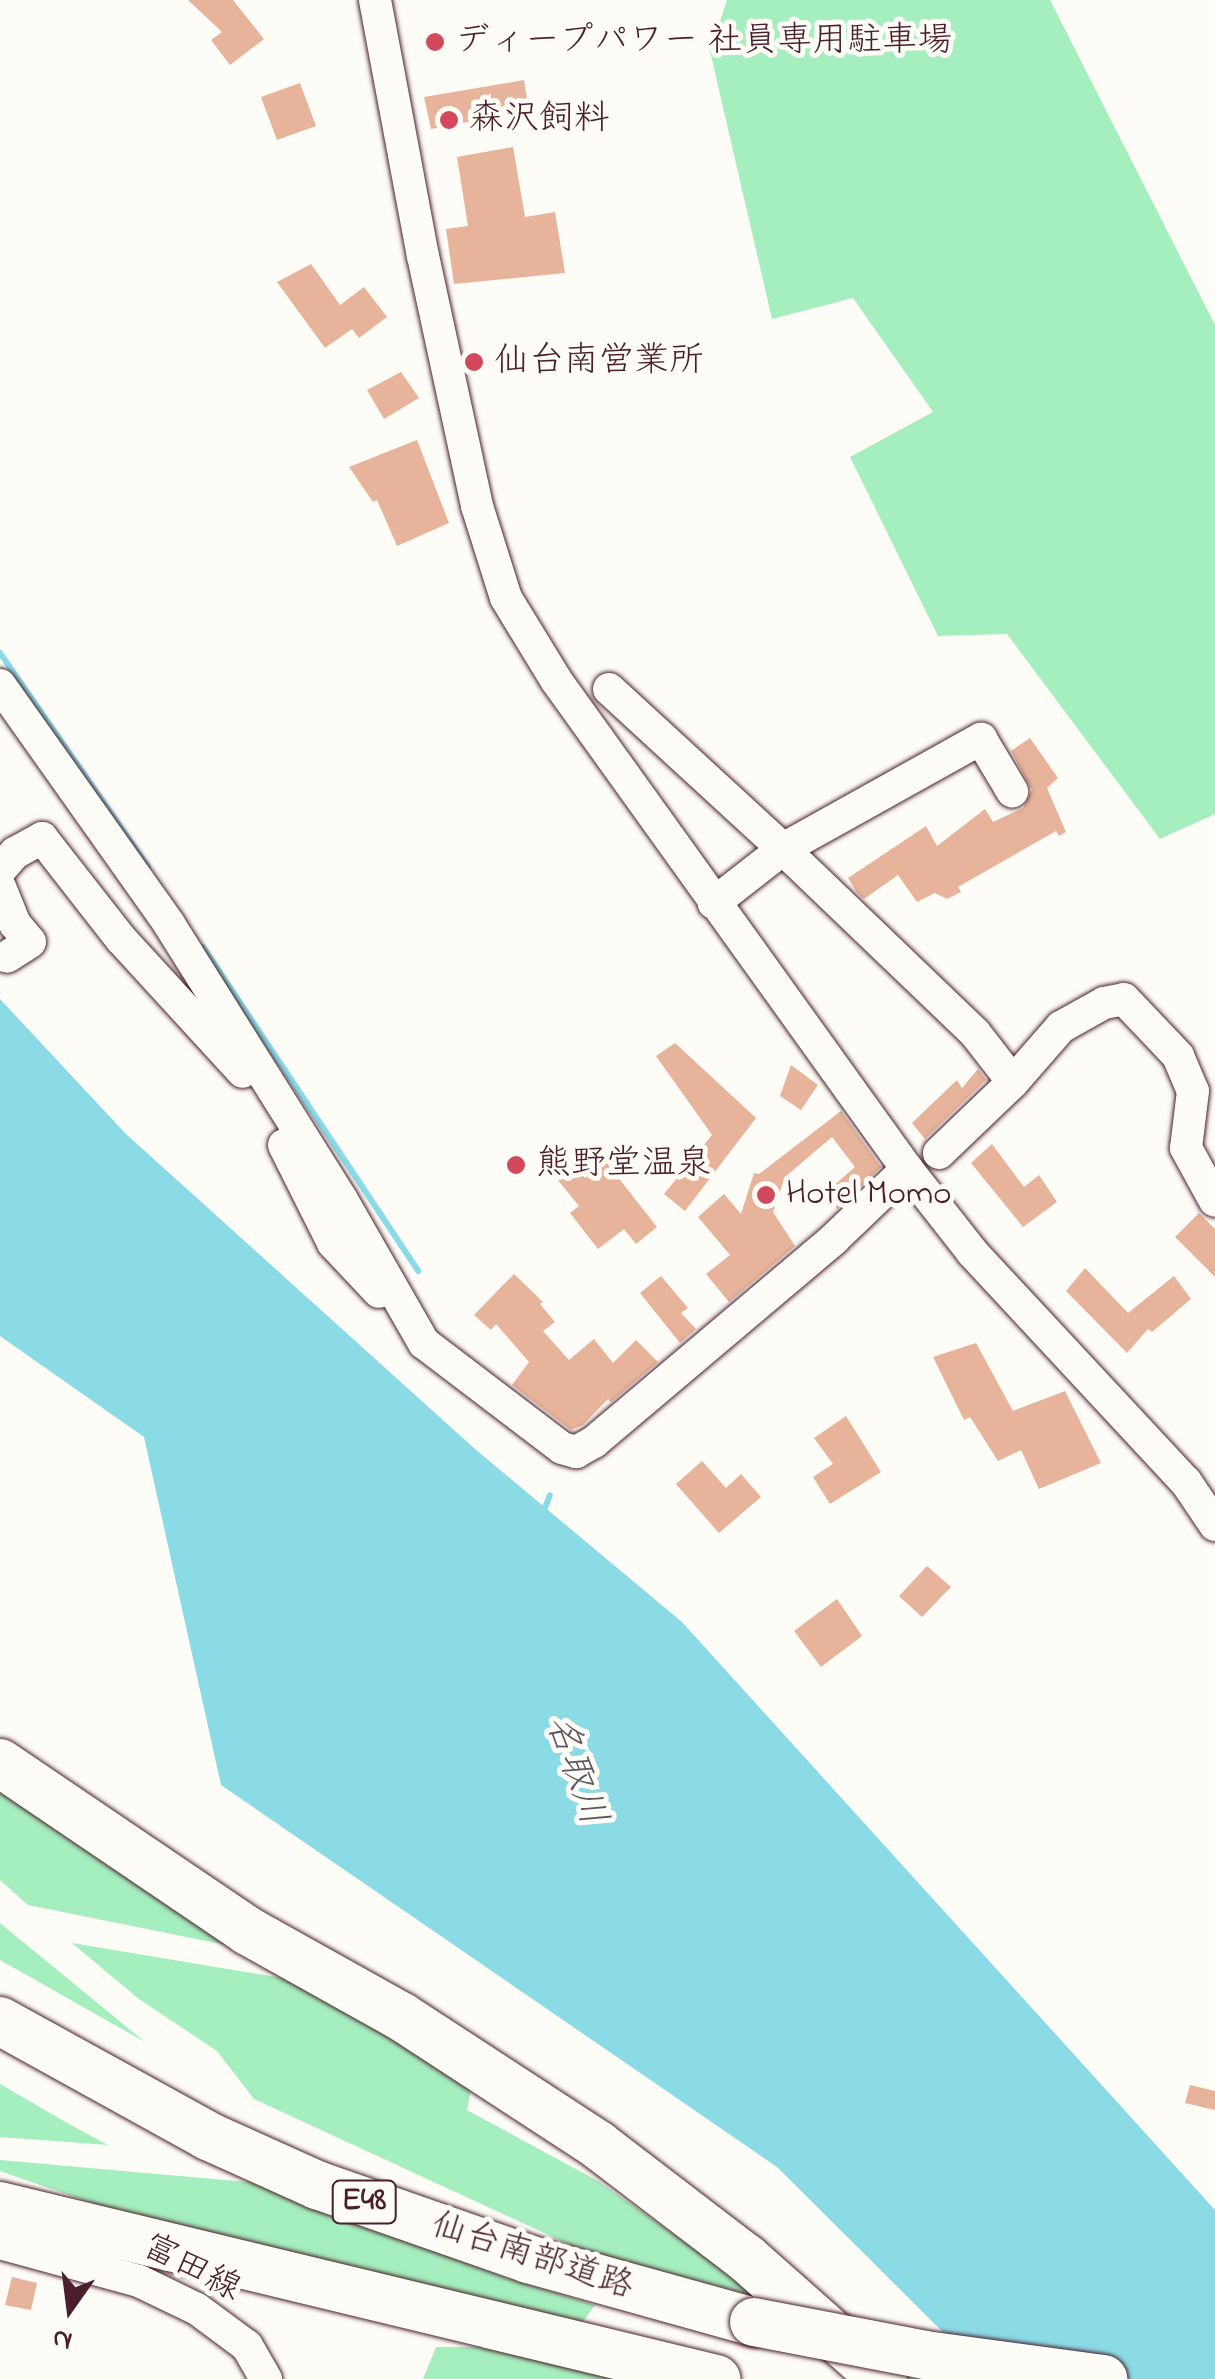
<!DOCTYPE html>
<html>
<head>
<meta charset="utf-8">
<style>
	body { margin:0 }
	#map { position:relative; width:1215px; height:2379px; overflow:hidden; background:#fdfcf7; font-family:"Indie Flower","Klee One",sans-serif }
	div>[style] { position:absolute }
	.green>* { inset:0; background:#a5eebd }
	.water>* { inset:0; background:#8bdbe7 }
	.stream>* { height:6px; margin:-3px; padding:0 3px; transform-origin:3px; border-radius:3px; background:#8bdbe7 }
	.building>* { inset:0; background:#e7b39a }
	.roads { filter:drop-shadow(0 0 2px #4a1f2b) drop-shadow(0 0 2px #4a1f2b) }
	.minor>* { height:32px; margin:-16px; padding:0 16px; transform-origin:16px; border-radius:16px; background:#fdfcf7 }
	.highway>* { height:48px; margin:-24px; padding:0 24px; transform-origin:24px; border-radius:24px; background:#fdfcf7 }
	.bridges { filter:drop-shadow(0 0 2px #4a1f2b) drop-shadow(0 0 2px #4a1f2b) }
	.highway-bridge>* { height:48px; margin:-24px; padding:0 24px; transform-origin:24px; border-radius:24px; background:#fdfcf7 }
	.dots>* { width:28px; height:28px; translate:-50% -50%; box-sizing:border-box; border:5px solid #fdfcf7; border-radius:50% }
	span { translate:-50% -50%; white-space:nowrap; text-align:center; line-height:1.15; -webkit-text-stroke:10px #fdfcf7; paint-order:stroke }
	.shield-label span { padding:2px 8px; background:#fdfcf7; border:2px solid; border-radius:8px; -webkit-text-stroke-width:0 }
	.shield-label { font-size:32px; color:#4a1f2b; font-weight:700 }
	.poi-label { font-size:35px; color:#4a1f2b }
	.left { translate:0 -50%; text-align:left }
	.street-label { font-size:35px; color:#4a1f2b }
	.water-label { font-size:38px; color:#5e5763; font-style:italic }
	.north { position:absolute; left:20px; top:2259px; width:100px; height:100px; -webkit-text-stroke:8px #fdfcf7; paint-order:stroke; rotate:194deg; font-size:28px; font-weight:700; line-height:40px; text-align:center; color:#4a1f2b }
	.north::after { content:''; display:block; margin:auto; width:35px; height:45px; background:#4a1f2b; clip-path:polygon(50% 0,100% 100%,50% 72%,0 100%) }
</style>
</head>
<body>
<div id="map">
	<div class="green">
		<i style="clip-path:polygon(727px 0,1050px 0,1215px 325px,1215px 814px,1160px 839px,1007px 634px,938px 636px,850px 457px,933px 412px,853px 298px,772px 319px,710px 51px)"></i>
		<i style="clip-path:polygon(0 1778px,246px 1949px,28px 1905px,0 1880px)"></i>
		<i style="clip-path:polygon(0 1923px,145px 2042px,0 1960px)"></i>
		<i style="clip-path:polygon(72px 1943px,312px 1983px,472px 2084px,467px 2110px,598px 2181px,766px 2299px,579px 2249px,254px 2099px,217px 2051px,139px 1999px)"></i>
		<i style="clip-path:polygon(0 2084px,69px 2124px,108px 2145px,0 2137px)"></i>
		<i style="clip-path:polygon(0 2160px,269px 2184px,506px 2278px,595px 2305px,582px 2323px,126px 2215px,0 2171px)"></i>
		<i style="clip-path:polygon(436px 2347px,504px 2347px,623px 2379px,423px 2379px)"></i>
	</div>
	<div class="water">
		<i style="clip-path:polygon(0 999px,126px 1134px,475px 1449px,682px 1622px,1215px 2210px,1215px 2379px,990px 2379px,777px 2167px,221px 1785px,144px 1437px,0 1336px)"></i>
	</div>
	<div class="stream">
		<i style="left:0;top:653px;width:260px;rotate:55.3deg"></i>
		<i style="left:203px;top:947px;width:389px;rotate:56.4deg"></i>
		<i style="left:543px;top:1513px;width:19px;rotate:-69deg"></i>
	</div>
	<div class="building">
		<i style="clip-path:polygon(188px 0,233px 0,264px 39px,230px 65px,211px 40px,222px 32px)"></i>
		<i style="clip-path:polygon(524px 80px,529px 110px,431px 129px,424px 97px)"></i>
		<i style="clip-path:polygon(300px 83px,316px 126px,277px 140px,261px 97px)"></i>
		<i style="clip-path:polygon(513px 147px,525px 217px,555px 212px,565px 273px,454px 284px,446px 229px,468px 226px,457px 157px)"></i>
		<i style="clip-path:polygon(311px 264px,340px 305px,364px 287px,387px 317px,359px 338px,352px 329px,325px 348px,277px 282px)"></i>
		<i style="clip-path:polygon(401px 372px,419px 398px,384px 419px,367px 390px)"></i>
		<i style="clip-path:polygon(417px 440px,449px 523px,397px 546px,377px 500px,373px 502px,349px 467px)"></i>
		<i style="clip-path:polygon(1030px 738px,1058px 778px,1047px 788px,1066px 832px,1059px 836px,1056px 831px,958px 887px,961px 892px,947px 899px,935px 893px,917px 902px,898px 875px,864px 899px,857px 893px,848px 878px,926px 826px,937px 846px,985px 809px,993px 822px,1023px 808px,1032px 790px,1011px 751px)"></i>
		<i style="clip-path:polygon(675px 1043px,756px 1118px,685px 1211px,664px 1194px,712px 1135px,656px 1056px)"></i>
		<i style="clip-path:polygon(791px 1065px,818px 1085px,801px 1110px,780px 1096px)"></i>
		<i style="clip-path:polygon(978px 1069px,986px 1080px,925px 1139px,912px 1123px,957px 1080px,962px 1088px)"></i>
		<i style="clip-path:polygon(841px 1111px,881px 1167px,837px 1209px,824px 1194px,855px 1167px,832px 1137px,785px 1177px,773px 1212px,795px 1246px,729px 1302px,706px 1274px,730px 1255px,698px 1217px,724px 1194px,741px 1214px,754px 1173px,759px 1174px)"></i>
		<i style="clip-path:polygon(992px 1144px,1024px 1187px,1039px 1175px,1057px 1202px,1023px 1227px,971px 1163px)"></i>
		<i style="clip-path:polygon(606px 1162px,657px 1227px,636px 1244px,624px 1229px,598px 1249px,570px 1213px,579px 1206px,557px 1179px,575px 1165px,585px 1178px)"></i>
		<i style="clip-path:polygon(1199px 1213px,1215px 1229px,1215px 1277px,1175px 1237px)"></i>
		<i style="clip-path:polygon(1085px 1268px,1128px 1313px,1174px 1276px,1191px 1299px,1152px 1332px,1148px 1329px,1127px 1353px,1066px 1291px)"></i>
		<i style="clip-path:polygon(514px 1274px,543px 1302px,540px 1304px,555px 1322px,543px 1331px,569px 1360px,594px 1339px,613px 1363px,636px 1340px,658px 1362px,611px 1402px,608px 1399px,583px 1425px,571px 1430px,512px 1385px,529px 1362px,496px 1324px,491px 1330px,474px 1315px)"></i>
		<i style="clip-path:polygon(661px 1276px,688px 1308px,681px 1313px,696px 1329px,680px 1343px,640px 1293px)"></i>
		<i style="clip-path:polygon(976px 1343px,1013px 1411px,1065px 1391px,1101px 1463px,1039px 1489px,1021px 1450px,998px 1461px,970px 1417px,964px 1420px,933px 1357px)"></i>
		<i style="clip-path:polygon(846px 1416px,881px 1472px,830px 1504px,813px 1477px,833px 1464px,814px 1438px)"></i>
		<i style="clip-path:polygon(702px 1461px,726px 1488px,741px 1474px,761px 1497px,719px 1533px,676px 1484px)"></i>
		<i style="clip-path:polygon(927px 1566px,951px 1587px,922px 1617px,899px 1596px)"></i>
		<i style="clip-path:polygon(837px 1599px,862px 1636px,821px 1667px,794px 1631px)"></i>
		<i style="clip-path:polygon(1190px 2085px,1215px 2091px,1215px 2110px,1185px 2103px)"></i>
		<i style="clip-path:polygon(12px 2277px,37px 2283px,31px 2310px,5px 2305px)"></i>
	</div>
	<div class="roads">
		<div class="minor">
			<i style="left:375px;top:0;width:260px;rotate:79.4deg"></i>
			<i style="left:423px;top:256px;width:256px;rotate:77.8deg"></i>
			<i style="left:477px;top:506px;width:96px;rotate:72.5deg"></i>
			<i style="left:506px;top:598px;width:96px;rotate:58.6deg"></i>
			<i style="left:556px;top:680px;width:602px;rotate:54.33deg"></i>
			<i style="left:907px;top:1169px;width:105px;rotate:51.9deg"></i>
			<i style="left:972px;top:1252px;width:314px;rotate:47.1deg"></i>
			<i style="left:1186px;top:1482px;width:52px;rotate:56deg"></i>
			<i style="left:0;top:685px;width:293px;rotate:54.7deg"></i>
			<i style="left:169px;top:924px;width:326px;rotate:57.9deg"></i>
			<i style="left:342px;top:1200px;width:165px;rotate:60.2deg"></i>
			<i style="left:424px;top:1343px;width:173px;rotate:37.3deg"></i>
			<i style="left:562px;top:1448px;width:15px;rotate:16deg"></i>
			<i style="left:576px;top:1452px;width:21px;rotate:-29deg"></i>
			<i style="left:594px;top:1442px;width:314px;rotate:-40.2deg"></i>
			<i style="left:834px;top:1239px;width:101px;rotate:-43.8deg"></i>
			<i style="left:609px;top:689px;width:236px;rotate:42.6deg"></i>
			<i style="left:783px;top:849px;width:88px;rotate:142deg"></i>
			<i style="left:0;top:870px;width:23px;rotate:-49deg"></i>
			<i style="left:15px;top:853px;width:31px;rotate:-29deg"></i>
			<i style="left:42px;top:838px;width:128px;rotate:52deg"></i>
			<i style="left:121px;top:939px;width:180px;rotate:47.5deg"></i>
			<i style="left:0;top:887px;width:40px;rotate:68deg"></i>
			<i style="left:15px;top:924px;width:23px;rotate:50deg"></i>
			<i style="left:30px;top:942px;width:27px;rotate:147deg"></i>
			<i style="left:1013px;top:1082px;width:73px;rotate:-48.9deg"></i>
			<i style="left:1061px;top:1027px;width:49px;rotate:-29.2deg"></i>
			<i style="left:1104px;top:1003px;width:20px;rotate:-11deg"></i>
			<i style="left:1124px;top:999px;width:79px;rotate:46.5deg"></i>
			<i style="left:1178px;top:1056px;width:38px;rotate:67deg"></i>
			<i style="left:1193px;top:1091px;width:57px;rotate:97deg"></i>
			<i style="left:1186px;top:1148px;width:60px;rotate:61.3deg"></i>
			<i style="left:284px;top:1145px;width:110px;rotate:63.4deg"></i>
			<i style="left:333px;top:1243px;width:67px;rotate:46.8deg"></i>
			<i style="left:939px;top:1153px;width:103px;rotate:-43.8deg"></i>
			<i style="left:1013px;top:1082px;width:62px;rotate:-127.8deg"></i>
			<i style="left:975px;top:1033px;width:266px;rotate:-136.2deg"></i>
			<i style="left:783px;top:849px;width:227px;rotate:-29.1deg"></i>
			<i style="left:981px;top:739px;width:61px;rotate:59.2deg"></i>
			<i style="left:0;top:2243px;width:144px;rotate:15.3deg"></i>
			<i style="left:139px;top:2281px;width:64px;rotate:25.8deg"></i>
			<i style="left:197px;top:2309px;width:62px;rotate:36.5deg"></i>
			<i style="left:247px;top:2346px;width:38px;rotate:60deg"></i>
		</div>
		<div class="highway">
			<i style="left:0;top:1763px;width:300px;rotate:34.1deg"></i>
			<i style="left:248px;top:1931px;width:176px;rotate:29.2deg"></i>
			<i style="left:402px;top:2017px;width:234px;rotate:33.1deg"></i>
			<i style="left:598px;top:2145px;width:186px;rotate:37.4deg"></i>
			<i style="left:746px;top:2258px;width:183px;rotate:41.5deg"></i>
			<i style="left:0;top:2021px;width:238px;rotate:28.9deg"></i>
			<i style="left:208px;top:2136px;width:120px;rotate:24.2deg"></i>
			<i style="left:317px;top:2185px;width:224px;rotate:19.3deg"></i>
			<i style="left:528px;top:2259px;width:235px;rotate:15.6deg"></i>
			<i style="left:0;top:2206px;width:737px;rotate:13.58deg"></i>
		</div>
	</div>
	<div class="bridges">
		<div class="highway-bridge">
			<i style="left:754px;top:2322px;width:174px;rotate:10.9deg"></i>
			<i style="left:925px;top:2355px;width:180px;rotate:7.7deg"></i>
		</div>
	</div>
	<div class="dots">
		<i style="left:435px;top:42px;background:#d1495b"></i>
		<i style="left:449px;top:120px;background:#d1495b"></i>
		<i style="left:474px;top:362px;background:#d1495b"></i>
		<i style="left:516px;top:1165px;background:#d1495b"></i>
		<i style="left:766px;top:1195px;background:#d1495b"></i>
	</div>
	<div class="shield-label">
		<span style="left:364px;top:2202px">E48</span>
	</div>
	<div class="poi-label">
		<span class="left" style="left:455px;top:42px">ディープパワー 社員専用駐車場</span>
		<span class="left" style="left:469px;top:120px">森沢飼料</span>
		<span class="left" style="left:494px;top:362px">仙台南営業所</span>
		<span class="left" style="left:536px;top:1165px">熊野堂温泉</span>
		<span class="left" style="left:786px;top:1195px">Hotel Momo</span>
	</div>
	<div class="street-label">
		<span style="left:532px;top:2257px;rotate:18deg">仙台南部道路</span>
		<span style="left:191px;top:2269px;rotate:27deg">富田線</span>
	</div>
	<div class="water-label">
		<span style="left:574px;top:1771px;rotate:71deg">名取川</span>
	</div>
	<div class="north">N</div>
</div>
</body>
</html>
